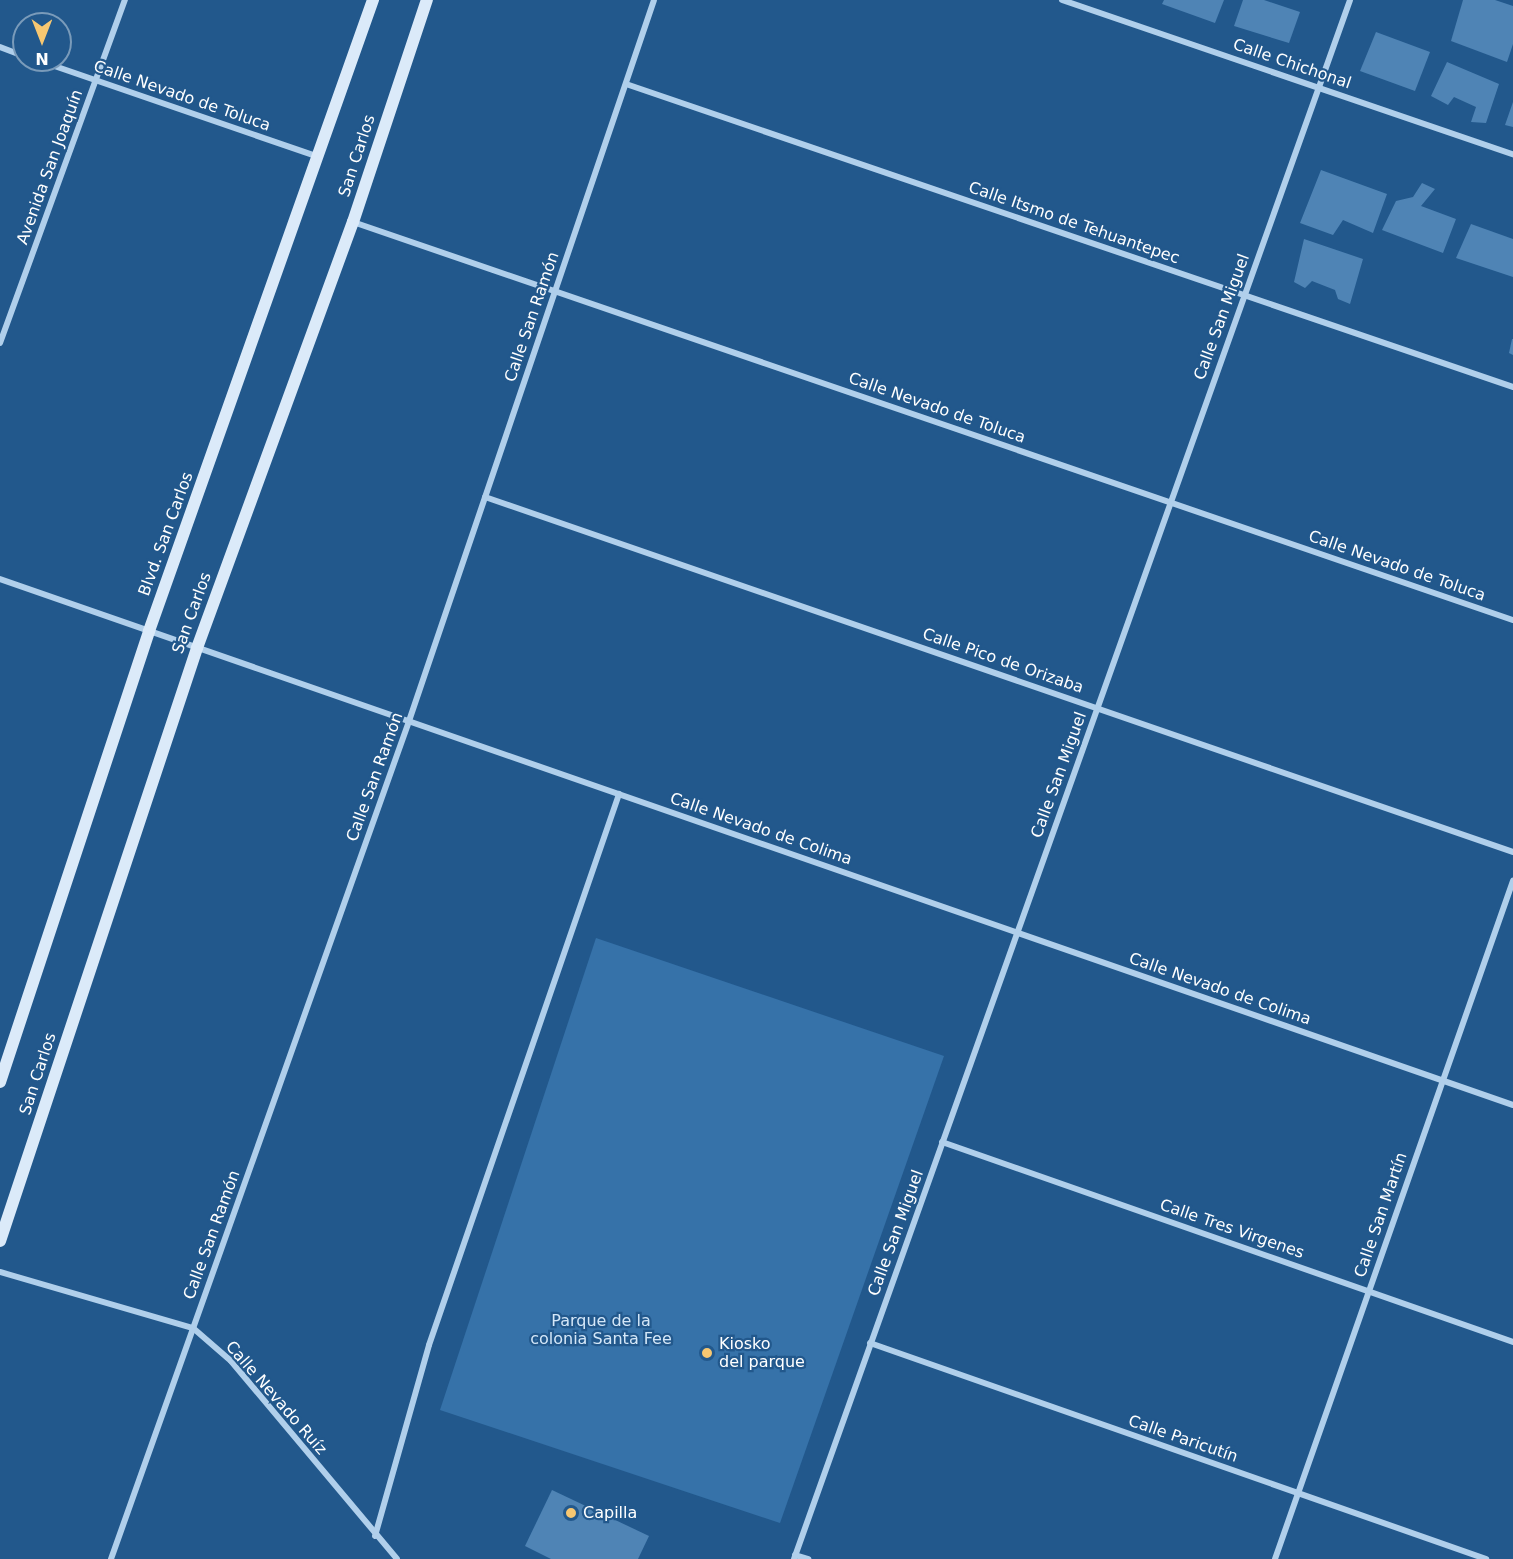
<!DOCTYPE html>
<html>
<head>
<meta charset="utf-8">
<style>
	body { margin:0 }
	#map { position:relative; width:1513px; height:1559px; overflow:hidden; background:#22588c; font-family:"DejaVu Sans",sans-serif }
	div>[style] { position:absolute }
	.green>* { inset:0; background:#3672a9 }
	.building>* { inset:0; background:#4f84b5 }
	.street>* { height:6px; margin:-3px; padding:0 3px; transform-origin:3px; border-radius:3px; background:#b0cfeb }
	.secondary>* { height:12px; margin:-6px; padding:0 6px; transform-origin:6px; border-radius:6px; background:#dbeaf9 }
	.dots>* { width:16px; height:16px; translate:-50% -50%; box-sizing:border-box; border:3px solid #22588c; border-radius:50% }
	span { translate:-50% -50%; white-space:nowrap; text-align:center; line-height:1.15; -webkit-text-stroke:4.5px #22588c; paint-order:stroke }
	.street-label { font-size:16px; color:#fff }
	.park-label { font-size:16px; color:#d4e7f8 }
	.poi-label { font-size:16px; color:#fff }
	.left { translate:0 -50%; text-align:left }
	.north { position:absolute; left:12px; top:12px; width:60px; height:60px; box-sizing:border-box; background:#22588c; border:2px solid #7a9bba; border-radius:50%; rotate:180deg; font-size:16px; font-weight:700; line-height:24px; text-align:center; color:#fff }
	.north::after { content:''; display:block; margin:auto; width:21px; height:27px; background:#f7c771; clip-path:polygon(50% 0,100% 100%,50% 72%,0 100%) }
</style>
</head>
<body>
<div id="map">
	<div class="green">
		<i style="clip-path:polygon(596px 938px,944px 1056px,780px 1523px,440px 1410px)"></i>
	</div>
	<div class="building">
		<i style="clip-path:polygon(1164px 0,1224px 0,1215px 23px,1162px 4px)"></i>
		<i style="clip-path:polygon(1243px 0,1264px 0,1300px 12px,1289px 43px,1234px 26px)"></i>
		<i style="clip-path:polygon(1463px 0,1495px 0,1513px 6px,1513px 44px,1507px 62px,1451px 41px)"></i>
		<i style="clip-path:polygon(1376px 32px,1430px 52px,1415px 91px,1360px 71px)"></i>
		<i style="clip-path:polygon(1447px 62px,1499px 84px,1486px 123px,1471px 122px,1476px 107px,1454px 97px,1448px 105px,1431px 96px)"></i>
		<i style="clip-path:polygon(1513px 102px,1513px 127px,1505px 125px)"></i>
		<i style="clip-path:polygon(1321px 170px,1387px 194px,1373px 233px,1343px 220px,1333px 235px,1300px 223px)"></i>
		<i style="clip-path:polygon(1422px 183px,1435px 189px,1421px 206px,1456px 219px,1443px 253px,1382px 230px,1396px 201px,1413px 197px)"></i>
		<i style="clip-path:polygon(1471px 224px,1513px 239px,1513px 277px,1456px 258px)"></i>
		<i style="clip-path:polygon(1304px 239px,1363px 259px,1350px 304px,1338px 299px,1335px 290px,1312px 281px,1305px 288px,1294px 282px)"></i>
		<i style="clip-path:polygon(1512px 339px,1513px 339px,1513px 355px,1509px 353px)"></i>
		<i style="clip-path:polygon(552px 1490px,649px 1536px,638px 1559px,551px 1559px,525px 1546px)"></i>
	</div>
	<div class="street">
		<i style="left:1062px;top:0;width:477px;rotate:18.9deg"></i>
		<i style="left:0;top:47px;width:26px;rotate:21deg"></i>
		<i style="left:37px;top:60px;width:297px;rotate:19deg"></i>
		<i style="left:626px;top:84px;width:937px;rotate:18.86deg"></i>
		<i style="left:353px;top:222px;width:1226px;rotate:18.94deg"></i>
		<i style="left:0;top:343px;width:365px;rotate:-70deg"></i>
		<i style="left:485px;top:497px;width:1088px;rotate:19.05deg"></i>
		<i style="left:0;top:579px;width:1602px;rotate:19.17deg"></i>
		<i style="left:942px;top:1142px;width:605px;rotate:19.3deg"></i>
		<i style="left:0;top:1272px;width:201px;rotate:16.2deg"></i>
		<i style="left:193px;top:1328px;width:50px;rotate:41deg"></i>
		<i style="left:231px;top:1361px;width:258px;rotate:50deg"></i>
		<i style="left:870px;top:1343px;width:653px;rotate:19.32deg"></i>
		<i style="left:375px;top:1536px;width:198px;rotate:-74.2deg"></i>
		<i style="left:429px;top:1345px;width:583px;rotate:-70.97deg"></i>
		<i style="left:795px;top:1555px;width:14px;rotate:17deg"></i>
		<i style="left:111px;top:1559px;width:889px;rotate:-70.42deg"></i>
		<i style="left:409px;top:721px;width:761px;rotate:-71.23deg"></i>
		<i style="left:794px;top:1559px;width:1655px;rotate:-70.37deg"></i>
		<i style="left:1275px;top:1559px;width:719px;rotate:-70.66deg"></i>
	</div>
	<div class="secondary">
		<i style="left:0;top:1082px;width:475px;rotate:-71.7deg"></i>
		<i style="left:149px;top:631px;width:670px;rotate:-70.46deg"></i>
		<i style="left:0;top:1241px;width:625px;rotate:-71.62deg"></i>
		<i style="left:197px;top:648px;width:454px;rotate:-69.9deg"></i>
		<i style="left:353px;top:222px;width:234px;rotate:-71.6deg"></i>
	</div>
	<div class="dots">
		<i style="left:707px;top:1353px;background:#f7c771"></i>
		<i style="left:571px;top:1513px;background:#f7c771"></i>
	</div>
	<div class="street-label">
		<span style="left:1292px;top:64px;rotate:19deg">Calle Chichonal</span>
		<span style="left:182px;top:96px;rotate:19deg">Calle Nevado de Toluca</span>
		<span style="left:357px;top:156px;rotate:-72deg">San Carlos</span>
		<span style="left:50px;top:167px;rotate:-70deg">Avenida San Joaquín</span>
		<span style="left:1074px;top:223px;rotate:19deg">Calle Itsmo de Tehuantepec</span>
		<span style="left:532px;top:317px;rotate:-71deg">Calle San Ramón</span>
		<span style="left:1222px;top:317px;rotate:-70deg">Calle San Miguel</span>
		<span style="left:937px;top:408px;rotate:19deg">Calle Nevado de Toluca</span>
		<span style="left:166px;top:534px;rotate:-70deg">Blvd. San Carlos</span>
		<span style="left:1397px;top:566px;rotate:19deg">Calle Nevado de Toluca</span>
		<span style="left:192px;top:613px;rotate:-70deg">San Carlos</span>
		<span style="left:1003px;top:661px;rotate:19deg">Calle Pico de Orizaba</span>
		<span style="left:1059px;top:775px;rotate:-70deg">Calle San Miguel</span>
		<span style="left:375px;top:777px;rotate:-70deg">Calle San Ramón</span>
		<span style="left:761px;top:829px;rotate:19deg">Calle Nevado de Colima</span>
		<span style="left:1220px;top:989px;rotate:19deg">Calle Nevado de Colima</span>
		<span style="left:38px;top:1074px;rotate:-72deg">San Carlos</span>
		<span style="left:1381px;top:1215px;rotate:-71deg">Calle San Martín</span>
		<span style="left:1232px;top:1229px;rotate:19deg">Calle Tres Virgenes</span>
		<span style="left:896px;top:1233px;rotate:-70deg">Calle San Miguel</span>
		<span style="left:212px;top:1235px;rotate:-70deg">Calle San Ramón</span>
		<span style="left:276px;top:1398px;rotate:49deg">Calle Nevado Ruíz</span>
		<span style="left:1183px;top:1439px;rotate:19deg">Calle Paricutín</span>
	</div>
	<div class="park-label">
		<span style="left:601px;top:1330px">Parque de la<br>colonia Santa Fee</span>
	</div>
	<div class="poi-label">
		<span class="left" style="left:719px;top:1353px">Kiosko<br>del parque</span>
		<span class="left" style="left:583px;top:1513px">Capilla</span>
	</div>
	<div class="north">N</div>
</div>
</body>
</html>
